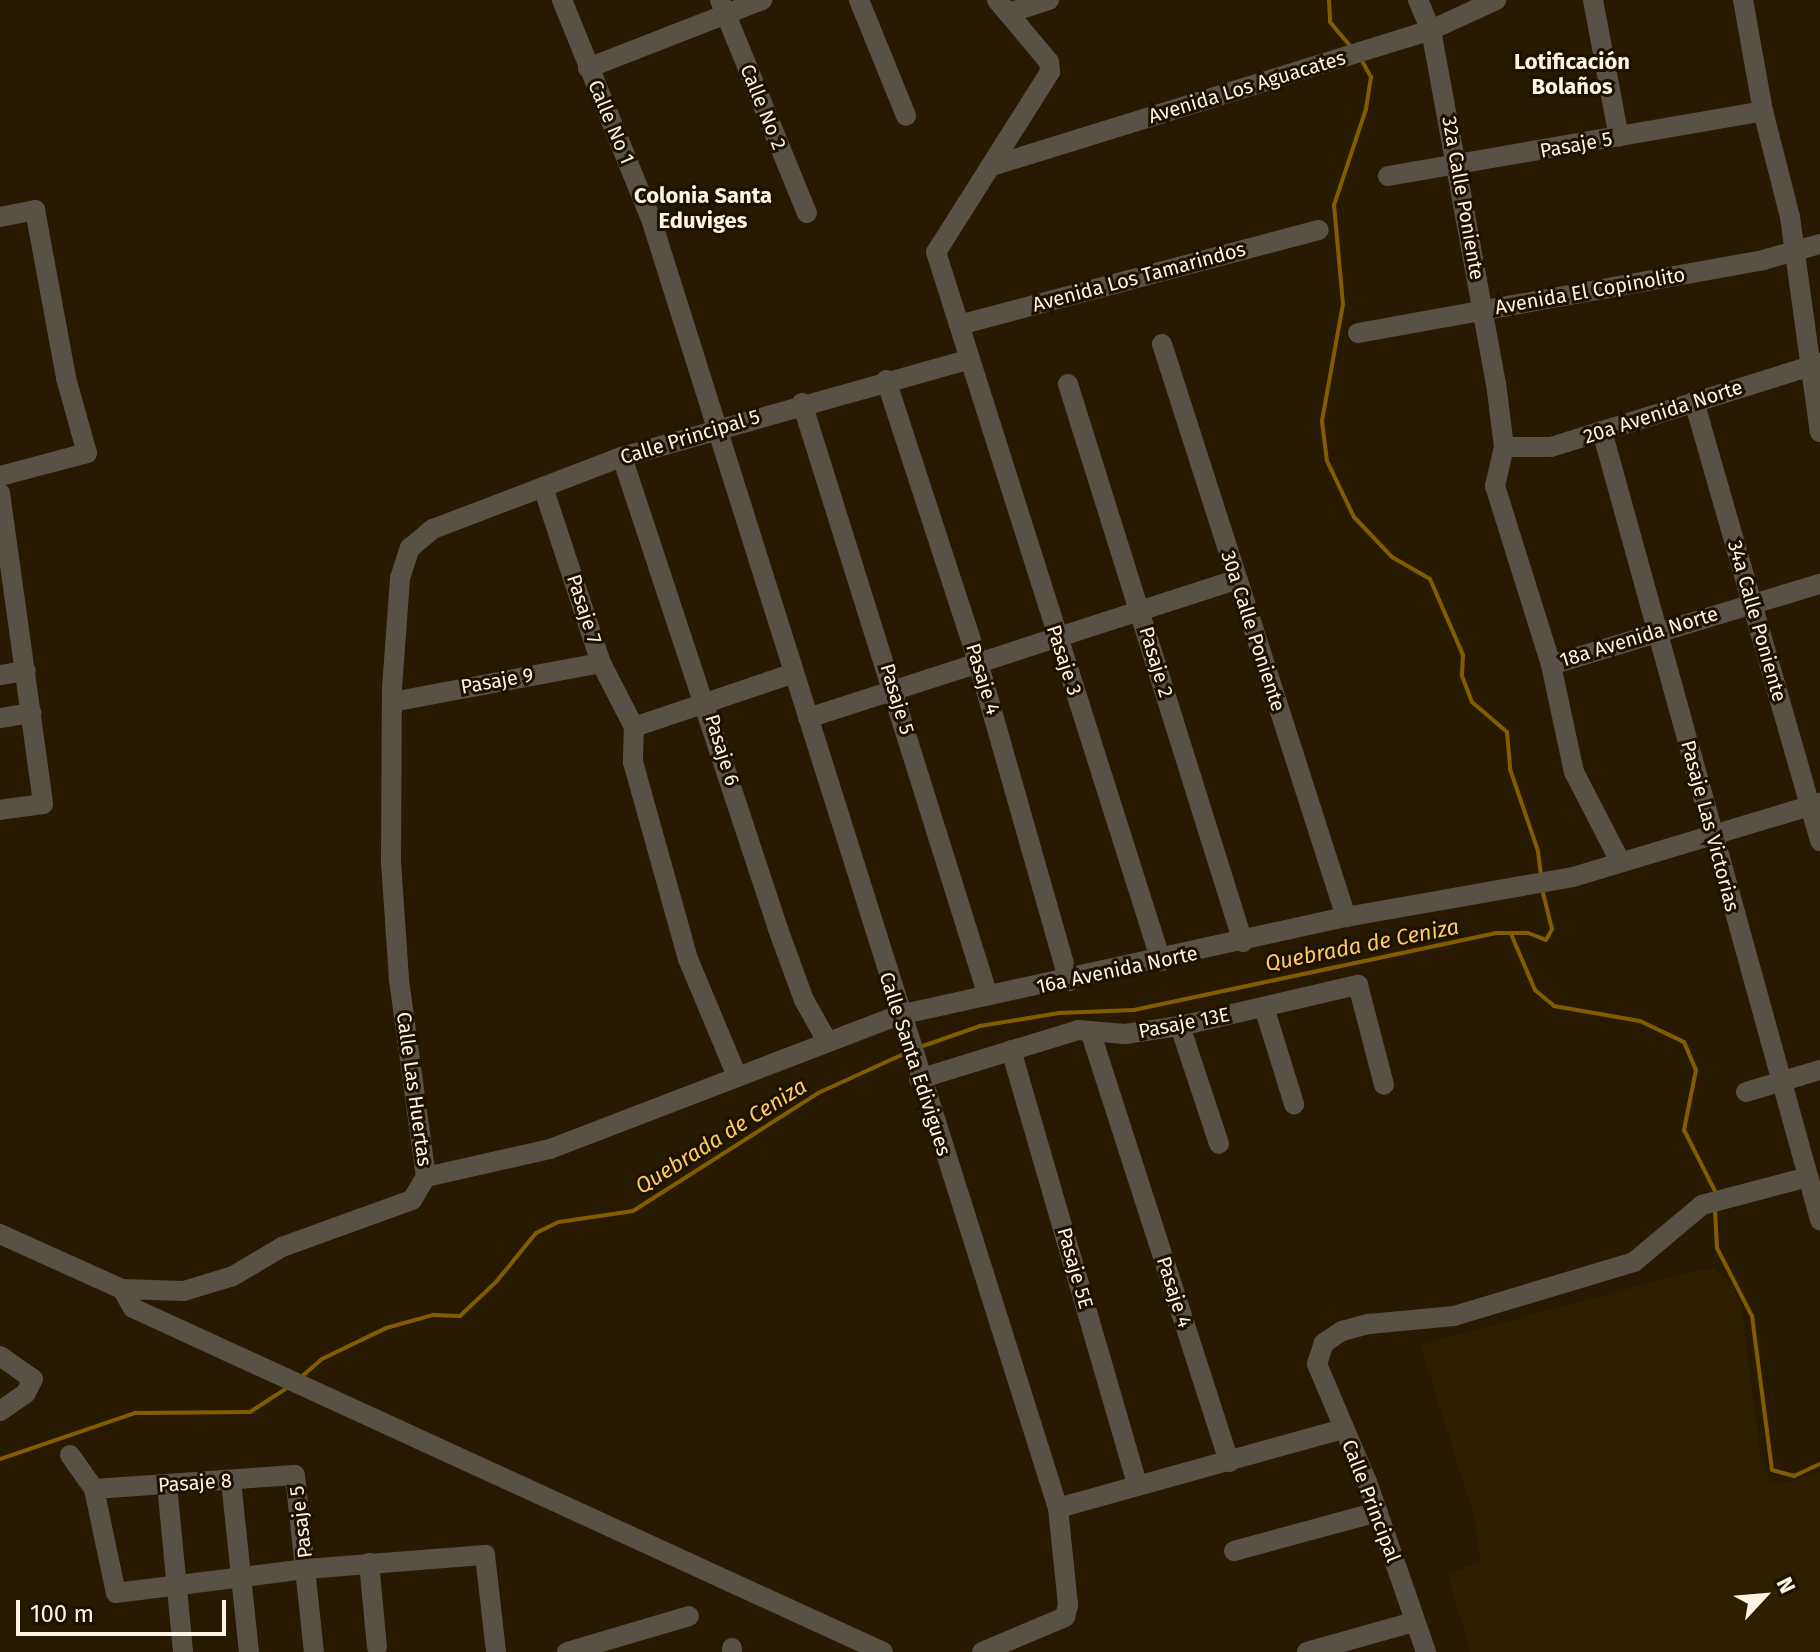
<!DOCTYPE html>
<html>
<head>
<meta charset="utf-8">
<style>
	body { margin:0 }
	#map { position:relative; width:1820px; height:1652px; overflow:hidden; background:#271a01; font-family:"Fira Sans",sans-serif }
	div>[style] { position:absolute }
	.built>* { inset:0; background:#2f1f00 }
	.stream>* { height:4px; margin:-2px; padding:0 2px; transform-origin:2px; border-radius:2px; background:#815d00 }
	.minor>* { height:20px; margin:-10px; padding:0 10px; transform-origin:10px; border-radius:10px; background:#585246 }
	span { translate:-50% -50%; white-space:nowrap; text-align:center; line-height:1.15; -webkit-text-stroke:6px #1d1100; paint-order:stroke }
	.street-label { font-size:20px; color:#fdf4e4 }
	.neighbourhood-label { font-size:22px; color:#fdf4e4; font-weight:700 }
	.water-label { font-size:22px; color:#feca63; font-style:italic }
	.north { position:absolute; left:1724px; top:1556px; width:80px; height:80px; -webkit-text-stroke:6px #1d1100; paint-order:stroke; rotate:64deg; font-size:22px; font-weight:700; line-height:32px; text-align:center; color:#fdf4e4 }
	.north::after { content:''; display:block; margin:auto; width:28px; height:36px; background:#fdf4e4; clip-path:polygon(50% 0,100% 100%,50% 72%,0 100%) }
	.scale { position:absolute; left:16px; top:1600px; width:210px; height:36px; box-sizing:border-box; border:4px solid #fdf4e4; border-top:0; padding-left:10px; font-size:24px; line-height:28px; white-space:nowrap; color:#fdf4e4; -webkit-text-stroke:6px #1d1100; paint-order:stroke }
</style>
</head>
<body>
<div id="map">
	<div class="built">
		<i style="clip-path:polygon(1701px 1269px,1713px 1269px,1729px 1280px,1741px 1304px,1762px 1468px,1772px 1481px,1783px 1484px,1820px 1472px,1820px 1652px,1471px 1652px,1447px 1574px,1480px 1562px,1475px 1519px,1420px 1345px)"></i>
	</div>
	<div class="stream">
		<i style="left:1329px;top:0;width:22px;rotate:87deg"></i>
		<i style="left:1330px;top:22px;width:31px;rotate:50deg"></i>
		<i style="left:1361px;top:59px;width:21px;rotate:61deg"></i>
		<i style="left:1371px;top:77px;width:32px;rotate:99deg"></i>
		<i style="left:1366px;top:109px;width:101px;rotate:108.4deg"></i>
		<i style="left:1334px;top:205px;width:99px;rotate:84.8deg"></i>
		<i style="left:1343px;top:304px;width:119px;rotate:100.2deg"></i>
		<i style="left:1322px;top:421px;width:40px;rotate:82.9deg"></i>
		<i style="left:1327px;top:461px;width:62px;rotate:64.3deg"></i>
		<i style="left:1354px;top:517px;width:55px;rotate:46.5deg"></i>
		<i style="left:1392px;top:557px;width:44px;rotate:30.1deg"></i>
		<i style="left:1430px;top:579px;width:83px;rotate:66.5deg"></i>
		<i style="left:1463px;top:655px;width:21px;rotate:93deg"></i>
		<i style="left:1462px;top:676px;width:28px;rotate:69deg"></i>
		<i style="left:1472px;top:702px;width:46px;rotate:40.6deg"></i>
		<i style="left:1507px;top:732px;width:37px;rotate:85deg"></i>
		<i style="left:1510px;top:769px;width:87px;rotate:71.1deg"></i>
		<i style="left:1538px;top:851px;width:25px;rotate:83deg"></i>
		<i style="left:1511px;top:934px;width:61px;rotate:66.8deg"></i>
		<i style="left:1535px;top:990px;width:25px;rotate:40deg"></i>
		<i style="left:1554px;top:1006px;width:87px;rotate:9.9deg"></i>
		<i style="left:1640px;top:1021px;width:49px;rotate:25.5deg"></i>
		<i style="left:1684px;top:1042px;width:30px;rotate:67deg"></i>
		<i style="left:1696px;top:1070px;width:61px;rotate:101.3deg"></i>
		<i style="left:1684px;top:1130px;width:71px;rotate:63.1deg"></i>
		<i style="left:920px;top:1047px;width:64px;rotate:-19.3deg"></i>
		<i style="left:980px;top:1026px;width:80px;rotate:-9.3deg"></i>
		<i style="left:1059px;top:1013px;width:75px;rotate:-2.3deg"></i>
		<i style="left:1134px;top:1010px;width:369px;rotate:-12deg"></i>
		<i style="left:1495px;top:933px;width:33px"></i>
		<i style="left:1528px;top:933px;width:19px;rotate:21deg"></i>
		<i style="left:1546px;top:940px;width:13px;rotate:-61deg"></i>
		<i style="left:1552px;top:929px;width:41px;rotate:-104deg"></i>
		<i style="left:1715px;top:1210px;width:38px;rotate:87deg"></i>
		<i style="left:1717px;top:1248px;width:76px;rotate:62.8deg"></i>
		<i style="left:1752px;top:1316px;width:155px;rotate:82.6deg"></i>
		<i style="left:1772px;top:1470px;width:23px;rotate:15deg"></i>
		<i style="left:1794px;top:1476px;width:29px;rotate:-25deg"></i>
		<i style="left:300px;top:1378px;width:29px;rotate:-41deg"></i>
		<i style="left:322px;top:1359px;width:71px;rotate:-25.8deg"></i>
		<i style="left:386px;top:1328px;width:49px;rotate:-15.5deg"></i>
		<i style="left:433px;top:1315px;width:27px;rotate:2deg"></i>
		<i style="left:460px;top:1316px;width:50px;rotate:-43.4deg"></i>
		<i style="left:496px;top:1282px;width:63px;rotate:-50.8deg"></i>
		<i style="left:536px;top:1233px;width:25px;rotate:-26deg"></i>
		<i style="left:559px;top:1222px;width:75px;rotate:-8.5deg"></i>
		<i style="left:633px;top:1211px;width:219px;rotate:-32.5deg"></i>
		<i style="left:818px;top:1093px;width:99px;rotate:-24.5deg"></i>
		<i style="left:0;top:1459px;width:143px;rotate:-18.8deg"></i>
		<i style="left:135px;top:1413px;width:115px;rotate:-0.5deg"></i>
		<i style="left:250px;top:1412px;width:48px;rotate:-33deg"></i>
	</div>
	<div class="minor">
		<i style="left:562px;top:0;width:236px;rotate:67.9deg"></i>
		<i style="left:651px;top:219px;width:1352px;rotate:72.48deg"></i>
		<i style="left:1058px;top:1508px;width:98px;rotate:84.1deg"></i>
		<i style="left:1068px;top:1605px;width:12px;rotate:104deg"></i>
		<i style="left:1065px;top:1617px;width:90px;rotate:157.1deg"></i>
		<i style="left:720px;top:0;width:230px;rotate:67.8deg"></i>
		<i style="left:859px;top:0;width:125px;rotate:67.9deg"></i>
		<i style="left:997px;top:0;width:81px;rotate:50deg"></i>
		<i style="left:1049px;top:62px;width:10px;rotate:84deg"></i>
		<i style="left:1050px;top:72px;width:213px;rotate:122.3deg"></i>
		<i style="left:936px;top:252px;width:744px;rotate:72.39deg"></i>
		<i style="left:1418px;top:0;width:33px;rotate:67deg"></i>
		<i style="left:1431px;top:30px;width:359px;rotate:79.6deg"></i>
		<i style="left:1496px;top:383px;width:64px;rotate:82.9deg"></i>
		<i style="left:1504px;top:447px;width:40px;rotate:103deg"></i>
		<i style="left:1495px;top:486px;width:188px;rotate:72.6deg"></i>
		<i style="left:1551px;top:665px;width:109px;rotate:77.9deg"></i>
		<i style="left:1574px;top:772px;width:100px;rotate:62.7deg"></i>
		<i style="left:1593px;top:0;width:139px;rotate:79.3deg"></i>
		<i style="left:1743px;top:0;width:113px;rotate:79.8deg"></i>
		<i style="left:1763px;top:111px;width:109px;rotate:75.7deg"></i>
		<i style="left:1790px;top:217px;width:217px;rotate:82.1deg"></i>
		<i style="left:1008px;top:13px;width:43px;rotate:-17.6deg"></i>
		<i style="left:588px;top:68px;width:187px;rotate:-21.3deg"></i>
		<i style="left:995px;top:165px;width:456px;rotate:-17.2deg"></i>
		<i style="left:1431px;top:30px;width:72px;rotate:-24.8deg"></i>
		<i style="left:1388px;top:176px;width:381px;rotate:-9.8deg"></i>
		<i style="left:0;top:217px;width:36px;rotate:-11deg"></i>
		<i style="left:35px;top:210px;width:171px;rotate:79.5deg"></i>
		<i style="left:66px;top:378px;width:78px;rotate:74.4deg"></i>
		<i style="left:87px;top:453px;width:90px;rotate:165.2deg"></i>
		<i style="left:959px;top:325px;width:372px;rotate:-14.8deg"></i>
		<i style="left:1358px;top:333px;width:412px;rotate:-10.2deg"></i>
		<i style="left:1763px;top:260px;width:59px;rotate:-15.7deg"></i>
		<i style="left:1162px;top:344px;width:602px;rotate:72.2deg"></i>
		<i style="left:886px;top:380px;width:297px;rotate:71.9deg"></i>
		<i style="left:978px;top:662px;width:332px;rotate:74.1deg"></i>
		<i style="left:1068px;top:384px;width:585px;rotate:72.59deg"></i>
		<i style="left:1694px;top:401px;width:458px;rotate:74deg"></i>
		<i style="left:802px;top:403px;width:621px;rotate:72.59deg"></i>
		<i style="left:1602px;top:431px;width:819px;rotate:74.55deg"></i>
		<i style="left:1504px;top:447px;width:47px"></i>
		<i style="left:1551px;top:447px;width:282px;rotate:-17.3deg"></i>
		<i style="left:622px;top:457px;width:497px;rotate:71.7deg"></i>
		<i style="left:778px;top:929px;width:76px;rotate:69.9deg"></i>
		<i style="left:804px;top:1000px;width:47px;rotate:60.7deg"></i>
		<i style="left:543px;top:487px;width:185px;rotate:71.8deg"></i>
		<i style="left:601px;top:663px;width:72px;rotate:62.7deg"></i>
		<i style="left:634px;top:727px;width:35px;rotate:92deg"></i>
		<i style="left:633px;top:762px;width:205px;rotate:74.4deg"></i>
		<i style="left:688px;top:959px;width:125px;rotate:67.3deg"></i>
		<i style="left:0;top:493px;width:314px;rotate:82.1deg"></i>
		<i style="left:43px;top:804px;width:43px;rotate:172.1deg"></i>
		<i style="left:1551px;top:665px;width:281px;rotate:-16.8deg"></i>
		<i style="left:0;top:675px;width:26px;rotate:-9deg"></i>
		<i style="left:392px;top:702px;width:213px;rotate:-10.6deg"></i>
		<i style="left:0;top:718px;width:32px;rotate:-9deg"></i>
		<i style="left:808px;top:718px;width:450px;rotate:-17.9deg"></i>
		<i style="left:634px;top:727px;width:169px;rotate:-18.6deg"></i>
		<i style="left:1264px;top:1007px;width:102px;rotate:72.8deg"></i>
		<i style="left:1180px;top:1026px;width:124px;rotate:71.7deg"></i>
		<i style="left:1090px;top:1031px;width:453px;rotate:72.1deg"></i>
		<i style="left:1011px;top:1050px;width:454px;rotate:73.8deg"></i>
		<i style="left:919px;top:1079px;width:166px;rotate:-17.1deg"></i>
		<i style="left:1078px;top:1030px;width:47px;rotate:4.9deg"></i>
		<i style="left:1125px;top:1034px;width:56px;rotate:-8.3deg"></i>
		<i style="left:1180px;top:1026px;width:183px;rotate:-13deg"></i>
		<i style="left:1358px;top:985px;width:103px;rotate:75.4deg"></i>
		<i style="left:1746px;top:1092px;width:77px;rotate:-16.6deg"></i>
		<i style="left:426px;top:1177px;width:127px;rotate:-12.7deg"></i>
		<i style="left:550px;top:1149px;width:374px;rotate:-21deg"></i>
		<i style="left:899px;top:1015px;width:458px;rotate:-12.4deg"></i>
		<i style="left:1346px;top:917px;width:230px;rotate:-10deg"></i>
		<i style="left:1573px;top:877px;width:258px;rotate:-16.7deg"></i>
		<i style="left:0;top:1234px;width:134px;rotate:24.3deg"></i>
		<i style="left:122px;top:1289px;width:62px;rotate:1.8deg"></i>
		<i style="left:184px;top:1291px;width:51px;rotate:-17deg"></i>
		<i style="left:233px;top:1276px;width:57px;rotate:-30.6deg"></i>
		<i style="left:282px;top:1247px;width:138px;rotate:-19.9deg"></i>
		<i style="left:412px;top:1200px;width:27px;rotate:-59deg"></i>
		<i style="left:426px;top:1177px;width:200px;rotate:-97.8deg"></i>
		<i style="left:399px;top:979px;width:116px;rotate:-93.9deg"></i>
		<i style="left:391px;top:863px;width:175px;rotate:-89.7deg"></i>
		<i style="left:392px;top:688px;width:110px;rotate:-85.8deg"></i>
		<i style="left:400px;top:578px;width:32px;rotate:-72deg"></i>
		<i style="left:410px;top:548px;width:30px;rotate:-40deg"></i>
		<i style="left:433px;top:529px;width:202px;rotate:-20.9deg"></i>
		<i style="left:622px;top:457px;width:359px;rotate:-15.7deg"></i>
		<i style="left:122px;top:1289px;width:22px;rotate:60deg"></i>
		<i style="left:133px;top:1308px;width:825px;rotate:24.64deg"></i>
		<i style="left:0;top:1356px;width:40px;rotate:34.9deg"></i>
		<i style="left:33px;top:1379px;width:16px;rotate:117deg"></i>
		<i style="left:26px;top:1393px;width:32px;rotate:145deg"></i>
		<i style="left:70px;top:1455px;width:42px;rotate:54.8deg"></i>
		<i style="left:94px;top:1489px;width:106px;rotate:78.1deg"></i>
		<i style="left:116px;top:1593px;width:192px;rotate:-7.2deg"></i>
		<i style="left:306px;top:1569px;width:180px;rotate:-4.5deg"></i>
		<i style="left:485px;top:1555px;width:98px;rotate:83.5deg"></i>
		<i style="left:231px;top:1481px;width:172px;rotate:84deg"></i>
		<i style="left:167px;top:1485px;width:168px;rotate:84.5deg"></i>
		<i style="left:94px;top:1489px;width:201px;rotate:-4deg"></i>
		<i style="left:295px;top:1475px;width:178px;rotate:83.9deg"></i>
		<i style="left:1058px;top:1508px;width:296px;rotate:-15.5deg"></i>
		<i style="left:1234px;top:1551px;width:149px;rotate:-15.2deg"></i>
		<i style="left:369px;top:1563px;width:84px;rotate:84.6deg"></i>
		<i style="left:732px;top:1648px;width:4px;rotate:90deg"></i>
		<i style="left:567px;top:1652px;width:127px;rotate:-16.4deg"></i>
		<i style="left:1307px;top:1652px;width:111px;rotate:-15.7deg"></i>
		<i style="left:1426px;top:1652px;width:180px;rotate:-109.1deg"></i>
		<i style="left:1367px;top:1482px;width:128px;rotate:-113deg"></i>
		<i style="left:1317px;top:1364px;width:22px;rotate:-72deg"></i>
		<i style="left:1324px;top:1343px;width:22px;rotate:-34deg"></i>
		<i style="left:1342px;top:1331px;width:28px;rotate:-15deg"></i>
		<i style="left:1369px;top:1324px;width:85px;rotate:-5.4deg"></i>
		<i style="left:1454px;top:1316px;width:188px;rotate:-16.7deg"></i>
		<i style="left:1634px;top:1262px;width:89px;rotate:-40deg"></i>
		<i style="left:1702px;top:1205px;width:110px;rotate:-14.8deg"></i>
	</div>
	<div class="street-label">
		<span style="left:1247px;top:87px;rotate:-17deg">Avenida Los Aguacates</span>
		<span style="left:763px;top:107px;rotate:68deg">Calle No 2</span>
		<span style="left:611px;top:122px;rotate:67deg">Calle No 1</span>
		<span style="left:1576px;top:145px;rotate:-10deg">Pasaje 5</span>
		<span style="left:1463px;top:198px;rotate:80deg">32a Calle Poniente</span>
		<span style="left:1139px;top:277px;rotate:-15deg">Avenida Los Tamarindos</span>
		<span style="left:1590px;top:291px;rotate:-10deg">Avenida El Copinolito</span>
		<span style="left:1663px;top:412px;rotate:-18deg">20a Avenida Norte</span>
		<span style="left:690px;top:437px;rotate:-17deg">Calle Principal 5</span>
		<span style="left:584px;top:609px;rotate:72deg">Pasaje 7</span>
		<span style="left:1757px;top:621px;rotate:74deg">34a Calle Poniente</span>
		<span style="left:1253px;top:631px;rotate:72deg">30a Calle Poniente</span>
		<span style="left:1639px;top:637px;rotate:-17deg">18a Avenida Norte</span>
		<span style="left:1064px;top:660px;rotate:72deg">Pasaje 3</span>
		<span style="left:1156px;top:662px;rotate:73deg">Pasaje 2</span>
		<span style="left:983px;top:679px;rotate:73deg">Pasaje 4</span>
		<span style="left:497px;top:681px;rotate:-10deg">Pasaje 9</span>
		<span style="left:897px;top:699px;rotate:73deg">Pasaje 5</span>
		<span style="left:722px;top:750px;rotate:73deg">Pasaje 6</span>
		<span style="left:1710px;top:826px;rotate:75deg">Pasaje Las Victorias</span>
		<span style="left:1117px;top:970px;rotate:-12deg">16a Avenida Norte</span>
		<span style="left:1184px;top:1023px;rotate:-11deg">Pasaje 13E</span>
		<span style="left:915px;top:1064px;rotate:72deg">Calle Santa Edivigues</span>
		<span style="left:414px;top:1089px;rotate:82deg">Calle Las Huertas</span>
		<span style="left:1075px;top:1268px;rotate:74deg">Pasaje 5E</span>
		<span style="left:1174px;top:1292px;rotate:72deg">Pasaje 4</span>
		<span style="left:195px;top:1483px;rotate:-4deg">Pasaje 8</span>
		<span style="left:1371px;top:1501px;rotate:69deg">Calle Principal</span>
		<span style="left:301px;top:1522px;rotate:-97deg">Pasaje 5</span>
	</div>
	<div class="neighbourhood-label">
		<span style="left:1572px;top:74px">Lotificación<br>Bolaños</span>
		<span style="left:703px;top:208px">Colonia Santa<br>Eduviges</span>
	</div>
	<div class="water-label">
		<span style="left:1362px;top:945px;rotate:-11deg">Quebrada de Ceniza</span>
		<span style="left:721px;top:1136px;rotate:-32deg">Quebrada de Ceniza</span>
	</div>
	<div class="north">N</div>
	<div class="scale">100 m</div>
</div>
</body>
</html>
